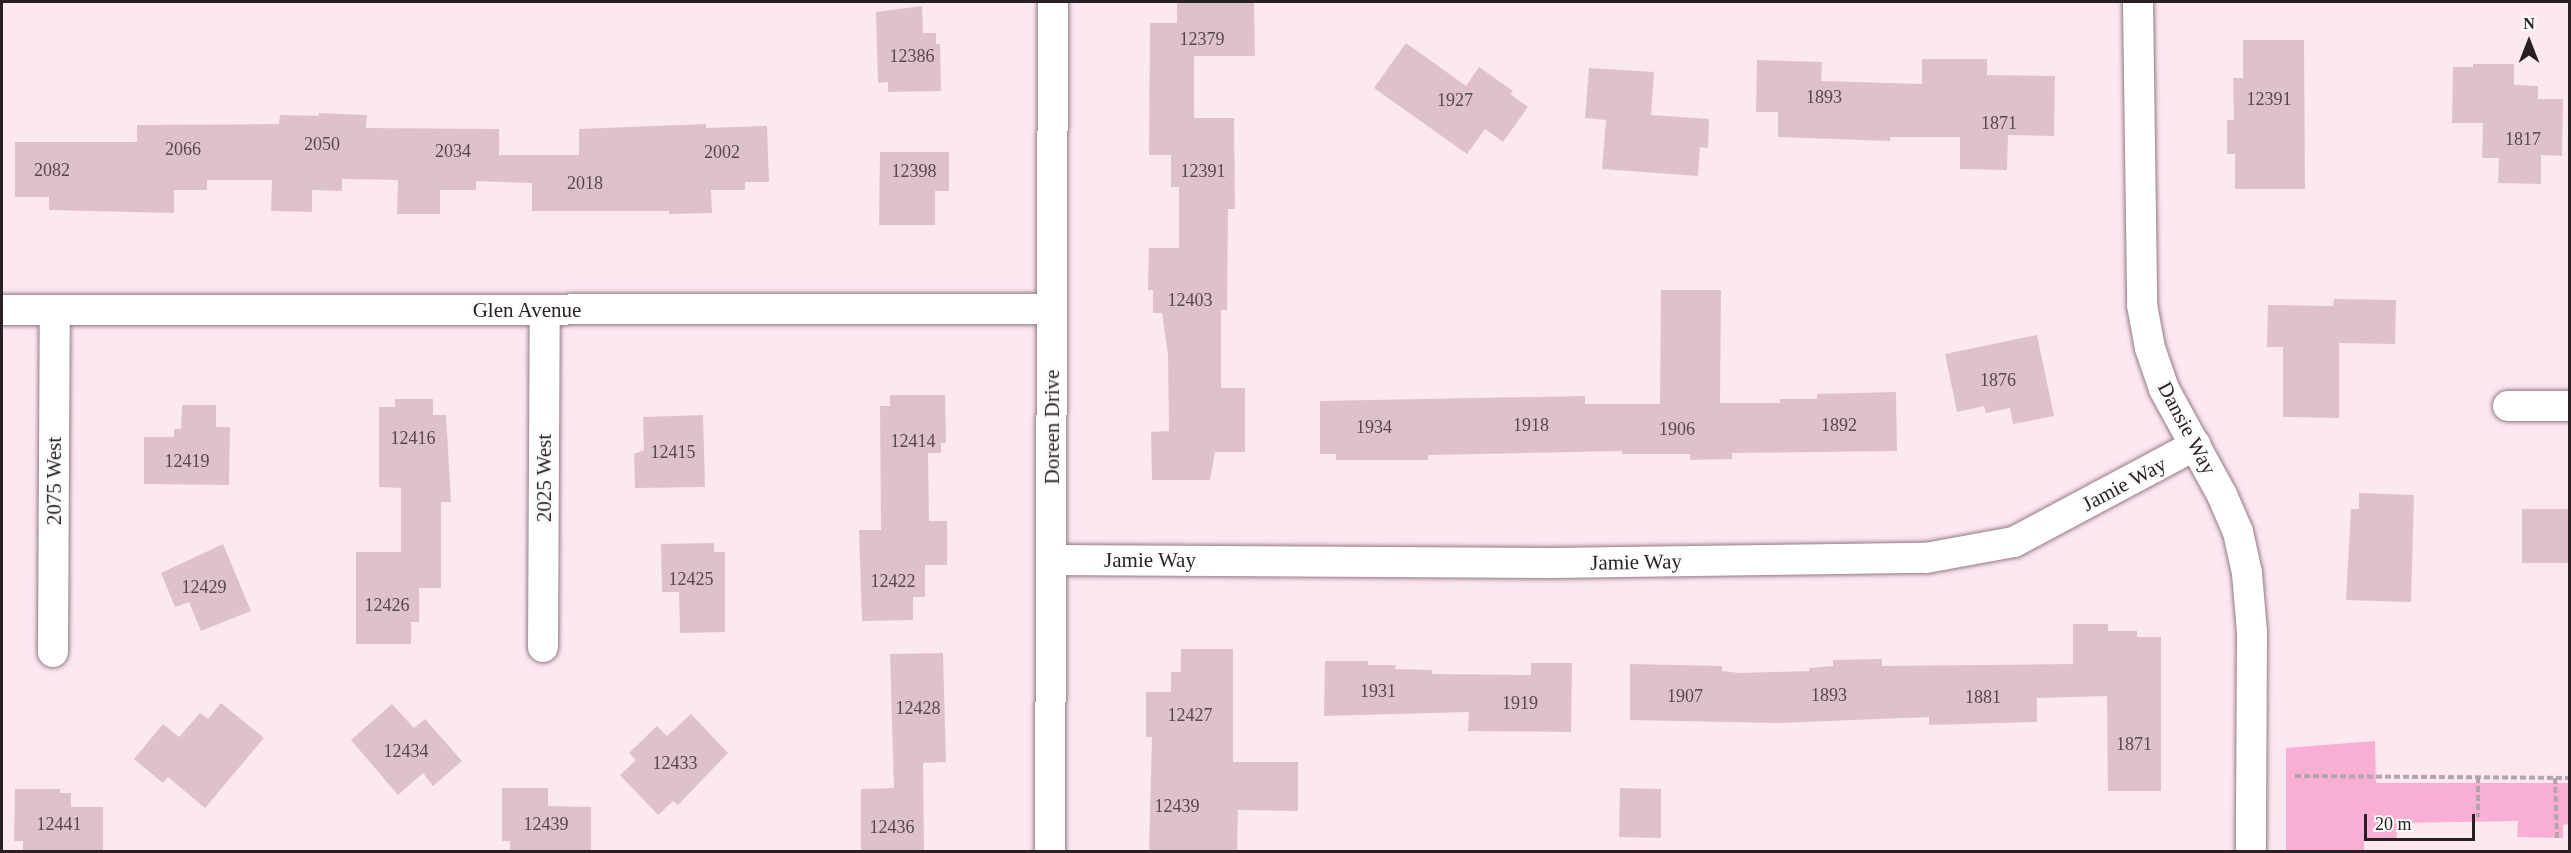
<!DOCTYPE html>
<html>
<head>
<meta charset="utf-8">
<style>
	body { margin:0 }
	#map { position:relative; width:2571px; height:853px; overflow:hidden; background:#fbe8f1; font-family:"Times New Roman",serif }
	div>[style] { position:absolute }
	.green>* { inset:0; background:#f9afd3 }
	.building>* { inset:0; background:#dfc1ce }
	.path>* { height:4px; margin-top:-2px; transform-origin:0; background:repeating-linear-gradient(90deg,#b5a4ac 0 6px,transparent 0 9px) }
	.roads { filter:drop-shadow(0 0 2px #947985) drop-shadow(0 0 2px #947985) }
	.minor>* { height:30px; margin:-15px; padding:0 15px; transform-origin:15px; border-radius:15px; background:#fff }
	span { translate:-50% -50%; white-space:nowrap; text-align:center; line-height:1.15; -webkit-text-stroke:6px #fbfcfb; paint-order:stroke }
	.number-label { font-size:18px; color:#57484e }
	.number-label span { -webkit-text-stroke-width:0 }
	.street-label { font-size:21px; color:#2a1f24 }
	.frame { position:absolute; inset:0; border:3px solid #2a1f24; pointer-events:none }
	.north { position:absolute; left:2499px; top:12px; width:60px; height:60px; -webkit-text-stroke:4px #fbfcfb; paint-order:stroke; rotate:0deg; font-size:16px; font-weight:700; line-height:24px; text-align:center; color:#2a1f24 }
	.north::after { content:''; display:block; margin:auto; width:21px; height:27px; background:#2a1f24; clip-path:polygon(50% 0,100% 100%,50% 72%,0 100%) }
	.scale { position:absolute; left:2364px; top:814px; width:111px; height:27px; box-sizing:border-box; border:3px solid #2a1f24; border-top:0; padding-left:8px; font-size:18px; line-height:21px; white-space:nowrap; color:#2a1f24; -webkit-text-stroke:4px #fbfcfb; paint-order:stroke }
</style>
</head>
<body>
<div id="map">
	<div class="green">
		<i style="clip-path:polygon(2375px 741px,2376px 783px,2569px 783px,2569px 824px,2563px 825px,2563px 838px,2517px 837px,2518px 821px,2398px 823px,2396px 841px,2364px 840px,2364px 851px,2286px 851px,2286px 748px)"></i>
	</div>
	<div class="building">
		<i style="clip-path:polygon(1177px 2px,1254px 2px,1255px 56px,1194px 56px,1194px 118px,1234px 118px,1235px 209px,1228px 209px,1227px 310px,1221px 310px,1221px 388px,1245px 388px,1245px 452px,1215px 452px,1210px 480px,1152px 480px,1151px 432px,1169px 431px,1168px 354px,1162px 313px,1153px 313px,1153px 290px,1148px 290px,1149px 248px,1179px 248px,1179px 187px,1171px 187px,1171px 155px,1149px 155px,1150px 23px,1177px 23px)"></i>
		<i style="clip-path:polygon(922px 6px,923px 33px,936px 33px,936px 44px,940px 44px,941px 91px,888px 92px,888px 82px,878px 83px,876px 12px)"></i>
		<i style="clip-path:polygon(2243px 40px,2304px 40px,2305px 189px,2235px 189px,2235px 154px,2227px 154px,2227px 120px,2234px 120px,2233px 78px,2243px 78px)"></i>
		<i style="clip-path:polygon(1406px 43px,1466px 86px,1479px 67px,1513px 91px,1510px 94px,1528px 107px,1503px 142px,1485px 129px,1467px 154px,1374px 88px)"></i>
		<i style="clip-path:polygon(1922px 59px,1987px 59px,1987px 75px,2055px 76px,2054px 136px,2008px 135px,2007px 170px,1960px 169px,1960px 137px,1890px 137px,1890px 141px,1778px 137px,1778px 112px,1756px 112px,1757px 60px,1822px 62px,1821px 81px,1922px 84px)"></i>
		<i style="clip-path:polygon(2473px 64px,2514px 64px,2514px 85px,2538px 86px,2538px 99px,2563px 99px,2562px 156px,2541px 155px,2541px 184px,2498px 183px,2499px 158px,2482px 158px,2483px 123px,2452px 123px,2453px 67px,2473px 67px)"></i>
		<i style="clip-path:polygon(1589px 68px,1654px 72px,1651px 115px,1709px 119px,1708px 148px,1700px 147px,1698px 176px,1602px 169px,1606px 120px,1585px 118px)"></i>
		<i style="clip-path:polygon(319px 113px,367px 115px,366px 128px,499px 129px,499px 155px,579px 155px,579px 129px,706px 124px,706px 128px,767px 126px,769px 182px,745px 182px,745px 190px,711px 190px,712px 213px,669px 214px,669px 211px,532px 211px,532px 183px,476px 181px,476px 190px,440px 190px,440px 214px,397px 214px,398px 180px,342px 179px,342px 191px,312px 190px,312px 212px,271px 211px,272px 180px,207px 180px,207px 190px,174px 190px,174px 213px,49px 210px,49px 197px,15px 197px,15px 142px,137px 142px,137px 125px,279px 124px,280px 115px,319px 116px)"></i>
		<i style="clip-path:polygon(880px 152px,949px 152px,949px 191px,935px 191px,935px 225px,879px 225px)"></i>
		<i style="clip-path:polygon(1661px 290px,1721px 290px,1720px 403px,1780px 403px,1780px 399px,1817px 399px,1817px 394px,1896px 392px,1897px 451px,1732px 453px,1732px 459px,1690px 460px,1690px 454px,1622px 454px,1622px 451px,1428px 455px,1428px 460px,1336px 460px,1336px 454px,1320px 454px,1320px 401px,1585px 396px,1585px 404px,1660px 404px)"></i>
		<i style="clip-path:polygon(2334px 299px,2396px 300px,2395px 344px,2339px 343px,2339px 418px,2283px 417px,2283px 347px,2267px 347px,2268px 305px,2333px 306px)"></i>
		<i style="clip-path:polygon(2037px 335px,2054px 416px,2013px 424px,2010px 408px,1986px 413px,1984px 406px,1957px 412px,1945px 354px)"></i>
		<i style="clip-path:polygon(890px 395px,945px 395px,946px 443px,941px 443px,941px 453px,928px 453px,929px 521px,947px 521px,947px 565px,925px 565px,925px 597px,913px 597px,913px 620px,862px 621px,859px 530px,881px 530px,880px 406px,890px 406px)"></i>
		<i style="clip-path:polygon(395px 399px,433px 399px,433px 415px,446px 415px,451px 502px,441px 502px,441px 588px,419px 588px,419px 622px,411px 622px,411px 644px,356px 644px,356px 552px,401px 552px,401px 488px,379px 487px,379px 407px,395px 407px)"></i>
		<i style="clip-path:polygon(182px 405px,216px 405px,216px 427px,230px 427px,229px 485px,144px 484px,144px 437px,174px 437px,174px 429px,181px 429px)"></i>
		<i style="clip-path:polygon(703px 415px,705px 487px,635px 488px,634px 454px,644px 450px,643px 417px)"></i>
		<i style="clip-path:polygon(2359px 493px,2414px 495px,2411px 602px,2346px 600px,2351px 509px,2359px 509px)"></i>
		<i style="clip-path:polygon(2522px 509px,2570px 509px,2570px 563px,2522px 563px)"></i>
		<i style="clip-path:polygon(714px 543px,714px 552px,725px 552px,725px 632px,680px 633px,679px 592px,662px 592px,661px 544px)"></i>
		<i style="clip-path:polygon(223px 544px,251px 611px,201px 631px,189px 602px,175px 607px,161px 573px)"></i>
		<i style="clip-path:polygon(2073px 624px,2108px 624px,2108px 631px,2137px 631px,2137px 637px,2161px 637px,2161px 791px,2108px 791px,2107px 696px,2037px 698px,2037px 722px,1929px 725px,1929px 717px,1776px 723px,1630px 720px,1630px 664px,1722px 666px,1722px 671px,1740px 673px,1809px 671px,1809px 668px,1833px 666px,1833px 660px,1882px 659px,1882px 666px,2073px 664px)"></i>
		<i style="clip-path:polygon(1181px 649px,1233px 649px,1233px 762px,1298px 762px,1298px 811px,1238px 810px,1237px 852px,1149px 852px,1152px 737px,1146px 737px,1146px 692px,1171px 692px,1171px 672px,1181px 672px)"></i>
		<i style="clip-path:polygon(943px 653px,946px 762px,923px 763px,924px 852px,861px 852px,861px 789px,894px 788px,890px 654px)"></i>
		<i style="clip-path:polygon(1325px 661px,1368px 661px,1368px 665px,1396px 665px,1395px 669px,1432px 670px,1432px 674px,1531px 675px,1531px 663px,1572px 663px,1571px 732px,1468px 731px,1469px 712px,1324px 716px)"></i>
		<i style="clip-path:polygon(221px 703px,264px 738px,205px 808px,168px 777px,163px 783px,134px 759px,163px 724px,179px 737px,200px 713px,208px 719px)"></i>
		<i style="clip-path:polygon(392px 704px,414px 728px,425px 719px,462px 761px,433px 786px,423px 773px,398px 795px,351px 740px)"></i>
		<i style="clip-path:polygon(691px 714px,728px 753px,678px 805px,673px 801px,658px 815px,620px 775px,636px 760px,629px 753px,657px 726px,667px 736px)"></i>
		<i style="clip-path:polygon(502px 788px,548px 788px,548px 806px,591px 807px,591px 852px,510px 852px,510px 841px,502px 841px)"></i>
		<i style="clip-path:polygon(1620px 788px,1661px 789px,1661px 838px,1619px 837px)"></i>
		<i style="clip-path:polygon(15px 789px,60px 789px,60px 793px,71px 793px,71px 807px,103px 807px,103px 851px,23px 851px,23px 841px,14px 841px)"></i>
	</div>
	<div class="path">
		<i style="left:2295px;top:776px;width:275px;rotate:0.4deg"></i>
		<i style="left:2478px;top:777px;width:40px;rotate:90deg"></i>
		<i style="left:2555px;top:778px;width:61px;rotate:88.1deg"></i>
	</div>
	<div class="roads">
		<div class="minor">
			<i style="left:2138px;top:2px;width:303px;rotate:89.2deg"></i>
			<i style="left:2142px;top:305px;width:44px;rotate:79.5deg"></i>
			<i style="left:2150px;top:348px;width:43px;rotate:71.1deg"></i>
			<i style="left:2164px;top:389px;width:121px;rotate:61.3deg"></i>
			<i style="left:2222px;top:495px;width:40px;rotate:66.6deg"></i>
			<i style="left:2238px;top:532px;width:42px;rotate:77.6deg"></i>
			<i style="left:2247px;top:573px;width:59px;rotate:85.2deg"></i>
			<i style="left:2252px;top:632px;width:220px;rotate:90.3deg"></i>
			<i style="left:2px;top:310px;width:1050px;rotate:-0.05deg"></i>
			<i style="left:2508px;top:406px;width:62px"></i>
			<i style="left:1051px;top:560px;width:501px;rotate:0.34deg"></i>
			<i style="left:1552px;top:563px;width:374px;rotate:-0.8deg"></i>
			<i style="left:1926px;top:558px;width:89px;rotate:-10.3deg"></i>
			<i style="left:2014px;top:542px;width:206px;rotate:-28.1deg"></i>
			<i style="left:543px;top:647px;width:337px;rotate:-89.7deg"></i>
			<i style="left:53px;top:652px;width:342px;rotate:-89.7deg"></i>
			<i style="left:1050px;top:852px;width:850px;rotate:-89.8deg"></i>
		</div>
	</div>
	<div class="number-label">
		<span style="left:1202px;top:39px">12379</span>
		<span style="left:912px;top:56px">12386</span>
		<span style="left:1824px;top:97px">1893</span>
		<span style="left:2269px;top:99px">12391</span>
		<span style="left:1455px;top:100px">1927</span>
		<span style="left:1999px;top:123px">1871</span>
		<span style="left:2523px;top:139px">1817</span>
		<span style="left:322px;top:144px">2050</span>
		<span style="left:183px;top:149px">2066</span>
		<span style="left:453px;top:151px">2034</span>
		<span style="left:722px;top:152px">2002</span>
		<span style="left:52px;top:170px">2082</span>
		<span style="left:914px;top:171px">12398</span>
		<span style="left:1203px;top:171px">12391</span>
		<span style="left:585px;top:183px">2018</span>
		<span style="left:1190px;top:300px">12403</span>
		<span style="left:1998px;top:380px">1876</span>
		<span style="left:1531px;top:425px">1918</span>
		<span style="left:1839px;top:425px">1892</span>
		<span style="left:1374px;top:427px">1934</span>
		<span style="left:1677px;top:429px">1906</span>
		<span style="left:413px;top:438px">12416</span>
		<span style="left:913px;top:441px">12414</span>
		<span style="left:673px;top:452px">12415</span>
		<span style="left:187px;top:461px">12419</span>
		<span style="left:691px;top:579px">12425</span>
		<span style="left:893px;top:581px">12422</span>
		<span style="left:204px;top:587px">12429</span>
		<span style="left:387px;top:605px">12426</span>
		<span style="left:1378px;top:691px">1931</span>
		<span style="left:1829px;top:695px">1893</span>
		<span style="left:1685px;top:696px">1907</span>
		<span style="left:1983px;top:697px">1881</span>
		<span style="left:1520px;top:703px">1919</span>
		<span style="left:918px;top:708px">12428</span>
		<span style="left:1190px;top:715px">12427</span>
		<span style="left:2134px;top:744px">1871</span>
		<span style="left:406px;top:751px">12434</span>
		<span style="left:675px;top:763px">12433</span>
		<span style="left:1177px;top:806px">12439</span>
		<span style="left:59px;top:824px">12441</span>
		<span style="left:546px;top:824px">12439</span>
		<span style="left:892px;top:827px">12436</span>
	</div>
	<div class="street-label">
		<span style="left:527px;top:310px">Glen Avenue</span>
		<span style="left:1052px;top:427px;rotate:-90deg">Doreen Drive</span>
		<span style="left:2187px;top:428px;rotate:62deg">Dansie Way</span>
		<span style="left:544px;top:478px;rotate:-90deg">2025 West</span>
		<span style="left:54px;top:481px;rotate:-90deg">2075 West</span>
		<span style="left:2124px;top:484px;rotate:-28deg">Jamie Way</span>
		<span style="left:1150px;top:560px">Jamie Way</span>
		<span style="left:1636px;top:562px;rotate:-1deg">Jamie Way</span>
	</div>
	<div class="frame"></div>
	<div class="north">N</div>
	<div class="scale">20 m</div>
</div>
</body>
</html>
